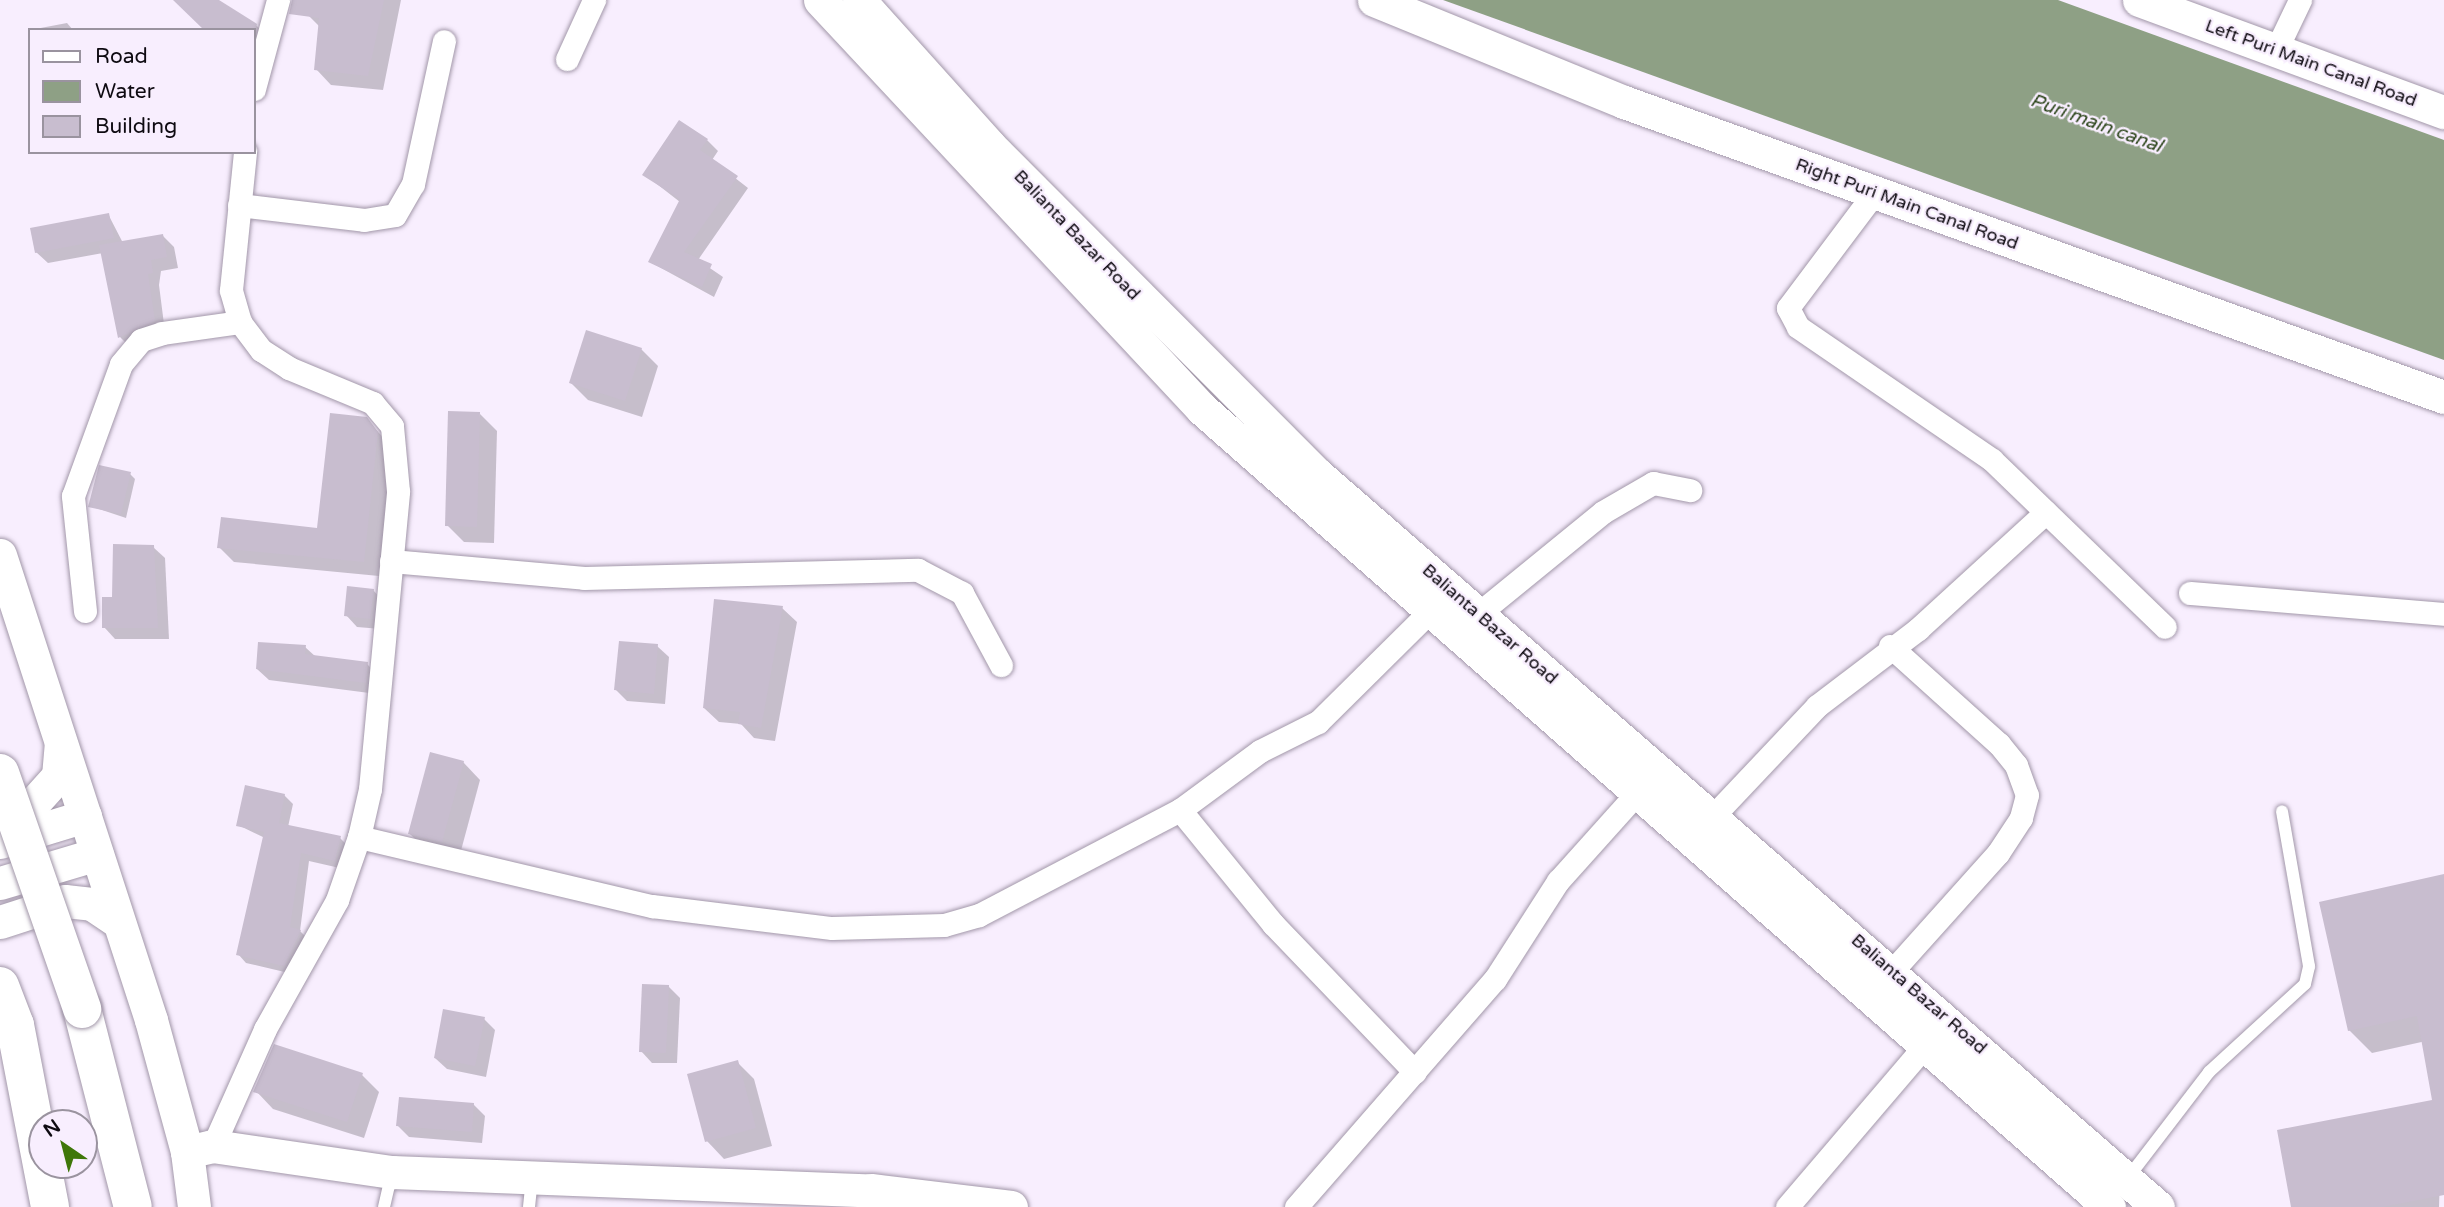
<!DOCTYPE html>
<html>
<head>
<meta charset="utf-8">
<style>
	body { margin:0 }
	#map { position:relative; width:2444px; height:1207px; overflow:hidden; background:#f8eefe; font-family:"Varela Round",sans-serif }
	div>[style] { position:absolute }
	.water>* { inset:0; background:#8ea085 }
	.shadow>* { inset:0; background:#0003 }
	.building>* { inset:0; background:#c8bdcf }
	.roads { filter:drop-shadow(0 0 2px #a297a9) drop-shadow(0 0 2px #a297a9) }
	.lane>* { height:12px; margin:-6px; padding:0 6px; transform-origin:6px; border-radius:6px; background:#fff }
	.street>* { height:23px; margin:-11.5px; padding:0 11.5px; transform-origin:11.5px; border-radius:11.5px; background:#fff }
	.secondary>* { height:33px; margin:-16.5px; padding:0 16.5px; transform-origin:16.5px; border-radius:16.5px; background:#fff }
	.highway>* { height:38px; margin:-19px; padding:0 19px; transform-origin:19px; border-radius:19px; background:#fff }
	.bridges { filter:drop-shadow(0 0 2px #a297a9) drop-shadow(0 0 2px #a297a9) }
	.highway-bridge>* { height:38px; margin:-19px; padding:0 19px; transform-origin:19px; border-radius:19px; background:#fff }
	span { translate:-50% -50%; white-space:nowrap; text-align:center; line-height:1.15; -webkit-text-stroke:5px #f8eefe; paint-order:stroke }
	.street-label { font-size:18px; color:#0e0a11 }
	.water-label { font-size:19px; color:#2c451b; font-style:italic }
	.legend { position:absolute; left:28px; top:28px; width:228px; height:126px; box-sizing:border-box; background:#f8eefe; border:2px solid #9a939f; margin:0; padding:9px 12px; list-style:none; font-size:21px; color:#0e0a11 }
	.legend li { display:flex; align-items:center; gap:14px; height:35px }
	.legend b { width:35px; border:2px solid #9a939f }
	.north { position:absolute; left:28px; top:1109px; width:70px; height:70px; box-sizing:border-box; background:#f8eefe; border:2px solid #9a939f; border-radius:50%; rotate:325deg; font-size:19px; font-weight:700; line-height:28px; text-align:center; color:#0e0a11 }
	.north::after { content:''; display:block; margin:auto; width:24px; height:32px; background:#3f7709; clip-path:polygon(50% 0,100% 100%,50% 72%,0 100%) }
</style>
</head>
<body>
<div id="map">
	<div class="water">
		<i style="clip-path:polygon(1443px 0,2058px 0,2444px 140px,2444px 360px)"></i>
	</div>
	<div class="shadow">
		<i style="clip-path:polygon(175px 0,215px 0,256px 25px,267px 37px,254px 64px,254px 30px)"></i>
		<i style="clip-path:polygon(311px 0,401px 0,383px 90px,331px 85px,316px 69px,320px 27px,309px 16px)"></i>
		<i style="clip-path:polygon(67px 23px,73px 30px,30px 30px)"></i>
		<i style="clip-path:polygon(707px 140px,718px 151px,712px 160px,748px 188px,698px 260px,723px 277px,714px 297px,650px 262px,680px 202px,644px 174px)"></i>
		<i style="clip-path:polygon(108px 214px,123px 243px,162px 235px,174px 247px,178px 268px,161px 271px,159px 285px,165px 332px,131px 348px,120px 337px,103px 253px,48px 263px,36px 252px)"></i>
		<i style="clip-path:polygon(641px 349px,658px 366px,642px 417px,588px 400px,571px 383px)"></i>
		<i style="clip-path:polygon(480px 414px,497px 431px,494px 543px,464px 542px,447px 525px)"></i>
		<i style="clip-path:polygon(366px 419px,393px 448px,379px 576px,234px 562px,219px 547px,319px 530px)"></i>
		<i style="clip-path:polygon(130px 474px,135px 479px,126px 518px,90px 506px)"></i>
		<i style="clip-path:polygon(153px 547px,165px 558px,169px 639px,115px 639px,104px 627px,113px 598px)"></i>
		<i style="clip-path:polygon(373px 590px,384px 602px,381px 629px,357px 627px,346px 615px)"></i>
		<i style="clip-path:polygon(782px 608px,797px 622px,775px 741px,754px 738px,741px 724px,719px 722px,704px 708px)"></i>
		<i style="clip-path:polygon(657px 646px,669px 657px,665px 704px,627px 701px,616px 690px)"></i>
		<i style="clip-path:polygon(305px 647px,316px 657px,367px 664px,378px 675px,377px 694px,269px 680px,257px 669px)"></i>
		<i style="clip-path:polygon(463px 762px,480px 780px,459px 858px,427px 851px,410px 834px)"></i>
		<i style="clip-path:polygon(284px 795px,293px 804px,288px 827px,340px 838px,349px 847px,344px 869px,309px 861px,300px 931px,309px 940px,293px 974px,246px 963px,238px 954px,265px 838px,238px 825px)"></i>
		<i style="clip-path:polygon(2444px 876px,2444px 1037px,2372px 1053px,2349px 1030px)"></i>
		<i style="clip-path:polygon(668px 986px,680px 998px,677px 1063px,652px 1063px,641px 1051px)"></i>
		<i style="clip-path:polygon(484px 1019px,495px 1030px,486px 1077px,447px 1069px,435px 1058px)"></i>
		<i style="clip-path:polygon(2444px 1048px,2439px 1207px,2293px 1207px,2435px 1102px)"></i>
		<i style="clip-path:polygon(737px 1062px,754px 1079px,772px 1146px,724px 1159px,707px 1141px)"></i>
		<i style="clip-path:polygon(362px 1075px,379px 1092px,364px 1138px,273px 1109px,256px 1091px)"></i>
		<i style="clip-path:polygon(473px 1104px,485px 1116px,482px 1143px,409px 1137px,398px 1126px)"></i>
	</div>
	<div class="building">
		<i style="clip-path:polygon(173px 0,219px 0,257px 24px,255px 30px,204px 30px)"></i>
		<i style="clip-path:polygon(292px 0,384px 0,368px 76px,314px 70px,319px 18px,289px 14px)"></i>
		<i style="clip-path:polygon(679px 120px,708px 139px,700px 150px,738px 176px,684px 252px,712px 264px,702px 287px,648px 262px,680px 199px,642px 175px)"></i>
		<i style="clip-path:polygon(109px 213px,114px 238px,35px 253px,30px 228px)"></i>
		<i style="clip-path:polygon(163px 234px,167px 257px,151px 260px,153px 273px,148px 274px,155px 321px,118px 338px,99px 245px)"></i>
		<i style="clip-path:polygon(586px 330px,642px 348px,625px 401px,569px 383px)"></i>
		<i style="clip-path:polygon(448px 411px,480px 412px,477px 527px,445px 526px)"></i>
		<i style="clip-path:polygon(330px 413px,367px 417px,378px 432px,364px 562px,217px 548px,221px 517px,317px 528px)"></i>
		<i style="clip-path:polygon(99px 465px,131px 472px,121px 514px,88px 507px)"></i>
		<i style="clip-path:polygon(113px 544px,154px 545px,158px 628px,102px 628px,102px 597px,112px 597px)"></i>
		<i style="clip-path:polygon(347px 586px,374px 589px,370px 619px,344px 616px)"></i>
		<i style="clip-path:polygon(714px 599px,783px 606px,761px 728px,738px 724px,740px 712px,703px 708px)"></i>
		<i style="clip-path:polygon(619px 641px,658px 644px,654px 694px,614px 690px)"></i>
		<i style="clip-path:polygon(258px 642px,306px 645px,305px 654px,368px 662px,366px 683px,256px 669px)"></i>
		<i style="clip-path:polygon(430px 752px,464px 761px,442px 842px,408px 834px)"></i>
		<i style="clip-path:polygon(245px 785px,285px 794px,279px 823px,341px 836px,335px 861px,301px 853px,290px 927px,301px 930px,284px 966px,236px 955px,264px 832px,236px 826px)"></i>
		<i style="clip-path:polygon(2444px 874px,2444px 1195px,2382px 1207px,2291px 1207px,2277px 1130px,2432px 1100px,2417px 1016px,2348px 1031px,2319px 902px)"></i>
		<i style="clip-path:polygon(642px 984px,669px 985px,666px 1053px,639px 1052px)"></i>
		<i style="clip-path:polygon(443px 1009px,485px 1017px,475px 1066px,434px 1058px)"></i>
		<i style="clip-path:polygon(274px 1044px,363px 1073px,347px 1122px,253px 1092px)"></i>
		<i style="clip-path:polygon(738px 1060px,756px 1128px,705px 1142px,687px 1074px)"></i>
		<i style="clip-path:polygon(399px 1097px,474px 1103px,472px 1132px,396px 1126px)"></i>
	</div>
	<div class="roads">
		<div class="lane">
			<i style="left:2127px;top:1179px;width:135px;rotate:-52.5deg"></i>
			<i style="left:2209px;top:1072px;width:130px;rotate:-42.5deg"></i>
			<i style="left:2305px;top:984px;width:18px;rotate:-77deg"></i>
			<i style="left:2309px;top:966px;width:157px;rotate:-99.9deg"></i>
			<i style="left:384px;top:1207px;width:36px;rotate:-77deg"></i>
			<i style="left:529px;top:1207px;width:28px;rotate:-84deg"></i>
		</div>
		<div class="street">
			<i style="left:2277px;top:48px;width:53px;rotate:-64.4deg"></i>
			<i style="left:567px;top:59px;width:65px;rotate:-65.4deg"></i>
			<i style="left:254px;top:89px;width:92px;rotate:-74.9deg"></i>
			<i style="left:1875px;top:192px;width:145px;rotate:126.9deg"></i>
			<i style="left:1788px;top:308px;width:21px;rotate:62deg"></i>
			<i style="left:1798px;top:327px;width:235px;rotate:34.4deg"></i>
			<i style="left:1992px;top:460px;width:240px;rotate:44deg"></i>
			<i style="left:239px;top:205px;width:126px;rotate:6.8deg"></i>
			<i style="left:364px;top:220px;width:31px;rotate:-9deg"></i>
			<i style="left:395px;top:215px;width:36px;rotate:-60deg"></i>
			<i style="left:413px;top:184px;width:146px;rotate:-77.8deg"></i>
			<i style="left:391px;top:561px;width:194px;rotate:5deg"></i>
			<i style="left:584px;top:578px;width:334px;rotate:-1.4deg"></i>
			<i style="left:918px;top:570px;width:50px;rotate:27.6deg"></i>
			<i style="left:962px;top:593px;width:82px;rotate:61.6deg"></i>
			<i style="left:2190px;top:593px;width:255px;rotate:4.7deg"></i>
			<i style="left:85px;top:611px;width:116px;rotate:-96deg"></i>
			<i style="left:73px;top:496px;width:140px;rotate:-70deg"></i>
			<i style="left:121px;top:364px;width:31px;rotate:-50deg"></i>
			<i style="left:141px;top:340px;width:22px;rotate:-18deg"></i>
			<i style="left:162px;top:333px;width:79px;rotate:-8deg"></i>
			<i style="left:1478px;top:614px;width:161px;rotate:-39.2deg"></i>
			<i style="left:1603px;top:512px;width:58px;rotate:-30.1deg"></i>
			<i style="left:1653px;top:483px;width:38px;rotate:11deg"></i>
			<i style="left:1890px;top:646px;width:147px;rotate:42deg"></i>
			<i style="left:1999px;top:744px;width:27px;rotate:51deg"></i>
			<i style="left:2016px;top:765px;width:32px;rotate:70deg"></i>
			<i style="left:2027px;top:795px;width:24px;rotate:105deg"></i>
			<i style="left:2021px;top:818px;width:42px;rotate:123.3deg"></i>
			<i style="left:1998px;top:853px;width:159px;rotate:131.9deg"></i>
			<i style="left:1180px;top:810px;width:147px;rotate:50.8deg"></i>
			<i style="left:1273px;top:924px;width:205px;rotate:46.2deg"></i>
			<i style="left:1714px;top:815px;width:150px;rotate:-46.6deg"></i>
			<i style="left:1817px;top:706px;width:127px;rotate:-37.3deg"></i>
			<i style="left:1918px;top:629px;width:173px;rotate:-42.4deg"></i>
			<i style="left:359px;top:837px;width:301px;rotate:13.3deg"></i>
			<i style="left:652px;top:906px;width:181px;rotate:7deg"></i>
			<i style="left:832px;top:928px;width:112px;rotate:-1.5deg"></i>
			<i style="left:944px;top:925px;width:36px;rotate:-16deg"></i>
			<i style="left:979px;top:915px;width:227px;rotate:-27.6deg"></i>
			<i style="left:1180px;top:810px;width:99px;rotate:-36.4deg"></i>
			<i style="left:1260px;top:751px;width:65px;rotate:-26.6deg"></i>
			<i style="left:1318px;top:722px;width:156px;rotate:-44.7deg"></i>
			<i style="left:213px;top:1146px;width:128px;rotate:-66deg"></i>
			<i style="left:265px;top:1029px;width:148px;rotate:-60.8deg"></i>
			<i style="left:337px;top:900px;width:67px;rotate:-70.8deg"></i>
			<i style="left:359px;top:837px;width:49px;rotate:-77.1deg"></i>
			<i style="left:370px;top:789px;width:299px;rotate:-84.6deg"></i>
			<i style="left:398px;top:491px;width:65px;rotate:-95.3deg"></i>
			<i style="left:392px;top:426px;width:30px;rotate:-130deg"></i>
			<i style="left:373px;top:403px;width:91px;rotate:-157.4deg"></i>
			<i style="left:289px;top:368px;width:33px;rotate:-147deg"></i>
			<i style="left:261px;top:350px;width:35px;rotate:-127deg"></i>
			<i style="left:240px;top:322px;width:33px;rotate:-106deg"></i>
			<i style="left:231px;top:290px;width:139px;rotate:-84.2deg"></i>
			<i style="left:1296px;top:1207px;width:303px;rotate:-48.9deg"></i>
			<i style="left:1495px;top:979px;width:117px;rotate:-57.3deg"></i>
			<i style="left:1558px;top:881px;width:117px;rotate:-48.1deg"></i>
			<i style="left:1787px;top:1207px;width:214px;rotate:-49.5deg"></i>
		</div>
		<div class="secondary">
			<i style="left:820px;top:0;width:560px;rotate:46.95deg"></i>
			<i style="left:1202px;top:409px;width:1208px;rotate:41.34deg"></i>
			<i style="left:859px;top:0;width:196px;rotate:48.1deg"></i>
			<i style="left:990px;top:146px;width:465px;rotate:45.1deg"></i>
			<i style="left:1318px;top:475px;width:1114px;rotate:41.07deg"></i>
			<i style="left:1374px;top:0;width:270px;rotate:22.2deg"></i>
			<i style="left:1624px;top:102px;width:871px;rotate:19.79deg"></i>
			<i style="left:2139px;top:0;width:325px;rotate:20.2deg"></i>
			<i style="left:0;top:555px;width:489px;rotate:72deg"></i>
			<i style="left:151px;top:1020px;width:137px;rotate:74.7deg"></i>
			<i style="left:187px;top:1152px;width:55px;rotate:82.7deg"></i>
			<i style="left:0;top:817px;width:33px;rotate:-20deg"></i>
			<i style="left:31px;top:806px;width:40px;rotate:-48deg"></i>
			<i style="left:58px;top:776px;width:32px;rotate:-85deg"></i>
			<i style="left:0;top:842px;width:89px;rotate:-17deg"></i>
			<i style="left:0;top:883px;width:101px;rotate:-16.6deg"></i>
			<i style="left:0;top:922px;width:68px;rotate:-17.9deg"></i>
			<i style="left:65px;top:901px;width:27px;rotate:6deg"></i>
			<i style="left:92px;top:904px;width:30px;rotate:34deg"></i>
			<i style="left:187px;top:1152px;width:27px;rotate:-13deg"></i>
			<i style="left:213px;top:1146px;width:181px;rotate:8.3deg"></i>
			<i style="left:392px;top:1172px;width:479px;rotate:2.2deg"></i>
			<i style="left:871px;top:1190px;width:141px;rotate:6.9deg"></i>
		</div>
		<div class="highway">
			<i style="left:0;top:986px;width:42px;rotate:69deg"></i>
			<i style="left:15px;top:1025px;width:185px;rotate:79.1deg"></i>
			<i style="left:82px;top:1009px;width:204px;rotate:75.6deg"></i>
		</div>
	</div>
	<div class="bridges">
		<div class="highway-bridge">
			<i style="left:0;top:773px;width:250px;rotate:70.8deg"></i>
		</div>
	</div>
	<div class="street-label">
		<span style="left:2311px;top:63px;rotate:20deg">Left Puri Main Canal Road</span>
		<span style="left:1907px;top:204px;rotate:20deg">Right Puri Main Canal Road</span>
		<span style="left:1077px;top:235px;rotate:46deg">Balianta Bazar Road</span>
		<span style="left:1490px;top:624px;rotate:41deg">Balianta Bazar Road</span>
		<span style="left:1919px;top:994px;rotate:41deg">Balianta Bazar Road</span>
	</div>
	<div class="water-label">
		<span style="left:2096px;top:124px;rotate:20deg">Puri main canal</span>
	</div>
	<ul class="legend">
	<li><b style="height:9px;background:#fff"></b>Road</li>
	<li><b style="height:19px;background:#8ea085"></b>Water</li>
	<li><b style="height:19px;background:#c8bdcf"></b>Building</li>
	</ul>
	<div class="north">N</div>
</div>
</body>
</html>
